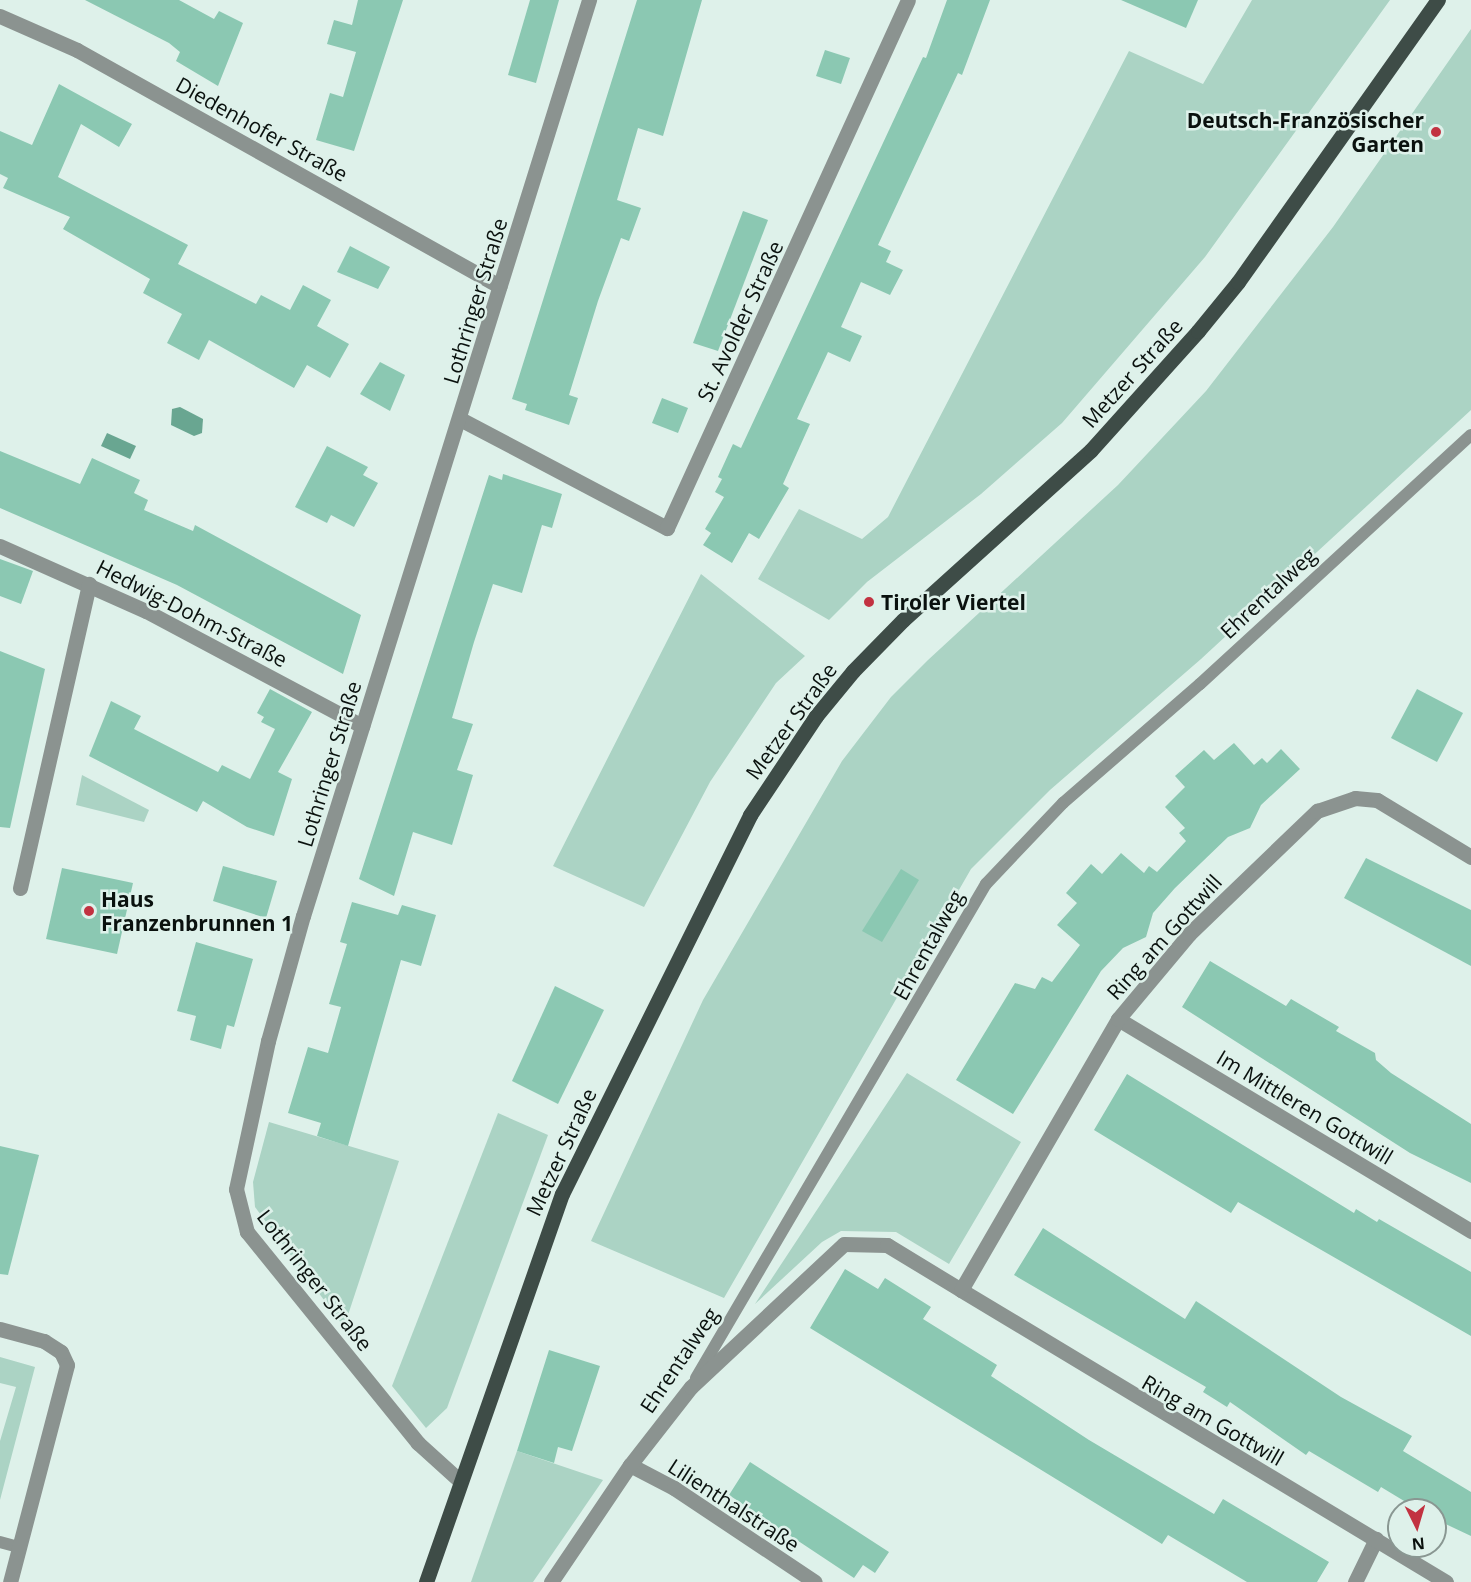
<!DOCTYPE html>
<html>
<head>
<meta charset="utf-8">
<style>
	body { margin:0 }
	#map { position:relative; width:1471px; height:1582px; overflow:hidden; background:#def1ea; font-family:"Open Sans",sans-serif }
	div>[style] { position:absolute }
	.green>* { inset:0; background:#abd3c4 }
	.water>* { inset:0; background:#69a691 }
	.building>* { inset:0; background:#8bc8b2 }
	.lane>* { height:12px; margin:-6px; padding:0 6px; transform-origin:6px; border-radius:6px; background:#8b9390 }
	.street>* { height:15px; margin:-7.5px; padding:0 7.5px; transform-origin:7.5px; border-radius:7.5px; background:#8b9390 }
	.primary>* { height:15px; margin:-7.5px; padding:0 7.5px; transform-origin:7.5px; border-radius:7.5px; background:#3e4c47 }
	.dots>* { width:16px; height:16px; translate:-50% -50%; box-sizing:border-box; border:3px solid #def1ea; border-radius:50% }
	span { translate:-50% -50%; white-space:nowrap; text-align:center; line-height:1.15; -webkit-text-stroke:5px #def1ea; paint-order:stroke }
	.poi-label { font-size:21px; color:#0a110e; font-weight:700 }
	.right { translate:-100% -50%; text-align:right }
	.left { translate:0 -50%; text-align:left }
	.street-label { font-size:21px; color:#0a110e }
	.north { position:absolute; left:1387px; top:1498px; width:60px; height:60px; box-sizing:border-box; background:#def1ea; border:2px solid #899792; border-radius:50%; rotate:175deg; font-size:16px; font-weight:700; line-height:24px; text-align:center; color:#0a110e }
	.north::after { content:''; display:block; margin:auto; width:21px; height:27px; background:#c23241; clip-path:polygon(50% 0,100% 100%,50% 72%,0 100%) }
</style>
</head>
<body>
<div id="map">
	<div class="green">
		<i style="clip-path:polygon(1252px 0,1390px 0,1205px 257px,1062px 423px,981px 494px,867px 582px,829px 620px,758px 579px,799px 509px,862px 539px,888px 517px,1129px 51px,1203px 84px)"></i>
		<i style="clip-path:polygon(1471px 29px,1471px 410px,1201px 659px,1050px 790px,971px 869px,724px 1298px,591px 1241px,703px 1000px,842px 761px,891px 697px,928px 660px,1118px 485px,1206px 391px,1333px 227px)"></i>
		<i style="clip-path:polygon(701px 574px,805px 656px,776px 683px,710px 782px,644px 907px,553px 866px)"></i>
		<i style="clip-path:polygon(82px 775px,149px 810px,144px 822px,76px 805px)"></i>
		<i style="clip-path:polygon(907px 1073px,1021px 1142px,949px 1264px,896px 1232px,841px 1231px,822px 1242px,755px 1304px)"></i>
		<i style="clip-path:polygon(498px 1113px,548px 1135px,447px 1408px,426px 1428px,392px 1386px)"></i>
		<i style="clip-path:polygon(269px 1122px,399px 1161px,344px 1327px,255px 1207px,253px 1182px)"></i>
		<i style="clip-path:polygon(0 1357px,35px 1367px,0 1500px,0 1441px,16px 1387px,0 1383px)"></i>
		<i style="clip-path:polygon(517px 1451px,603px 1480px,533px 1582px,471px 1582px)"></i>
	</div>
	<div class="water">
		<i style="clip-path:polygon(180px 407px,203px 419px,202px 433px,194px 436px,171px 425px,172px 409px)"></i>
		<i style="clip-path:polygon(107px 433px,136px 446px,130px 459px,101px 446px)"></i>
	</div>
	<div class="building">
		<i style="clip-path:polygon(85px 0,179px 0,214px 19px,219px 11px,243px 23px,218px 86px,176px 61px,180px 52px,169px 43px)"></i>
		<i style="clip-path:polygon(358px 0,403px 0,354px 151px,316px 140px,330px 93px,343px 97px,356px 52px,327px 44px,334px 20px,352px 25px)"></i>
		<i style="clip-path:polygon(530px 0,559px 0,536px 83px,508px 75px)"></i>
		<i style="clip-path:polygon(637px 0,702px 0,663px 136px,638px 128px,617px 200px,641px 208px,629px 241px,621px 238px,598px 301px,569px 395px,578px 398px,569px 425px,525px 410px,527px 404px,512px 399px)"></i>
		<i style="clip-path:polygon(947px 0,990px 0,962px 75px,958px 73px,878px 245px,891px 251px,886px 262px,903px 270px,890px 295px,861px 282px,841px 327px,862px 336px,850px 362px,828px 352px,797px 419px,810px 424px,783px 484px,789px 488px,759px 539px,749px 533px,732px 563px,703px 545px,711px 533px,705px 529px,724px 497px,715px 492px,722px 479px,718px 477px,733px 444px,741px 448px,923px 57px,926px 58px)"></i>
		<i style="clip-path:polygon(1121px 0,1198px 0,1186px 28px)"></i>
		<i style="clip-path:polygon(825px 50px,850px 58px,841px 84px,816px 76px)"></i>
		<i style="clip-path:polygon(59px 84px,132px 124px,119px 147px,81px 124px,58px 177px,188px 245px,178px 264px,256px 304px,261px 295px,290px 310px,303px 285px,331px 300px,317px 326px,349px 344px,330px 378px,307px 365px,294px 388px,209px 340px,199px 360px,167px 343px,182px 314px,143px 293px,150px 279px,63px 229px,70px 217px,3px 188px,8px 178px,0 174px,0 131px,32px 145px)"></i>
		<i style="clip-path:polygon(743px 211px,768px 220px,718px 351px,693px 343px)"></i>
		<i style="clip-path:polygon(350px 246px,390px 267px,378px 289px,337px 272px)"></i>
		<i style="clip-path:polygon(380px 362px,405px 375px,390px 411px,360px 394px)"></i>
		<i style="clip-path:polygon(662px 398px,688px 408px,678px 433px,652px 423px)"></i>
		<i style="clip-path:polygon(327px 446px,368px 467px,363px 475px,378px 483px,354px 527px,331px 515px,327px 523px,295px 507px)"></i>
		<i style="clip-path:polygon(0 451px,80px 484px,92px 458px,140px 480px,134px 493px,148px 500px,144px 510px,193px 531px,195px 525px,361px 615px,343px 674px,177px 585px,0 508px)"></i>
		<i style="clip-path:polygon(503px 474px,562px 494px,552px 528px,542px 525px,522px 593px,493px 584px,474px 642px,452px 718px,473px 724px,457px 770px,473px 775px,452px 845px,413px 832px,394px 896px,359px 879px,489px 475px,502px 480px)"></i>
		<i style="clip-path:polygon(0 559px,33px 571px,21px 604px,0 596px)"></i>
		<i style="clip-path:polygon(0 651px,45px 669px,10px 828px,0 827px)"></i>
		<i style="clip-path:polygon(270px 689px,312px 712px,278px 772px,292px 779px,274px 836px,247px 827px,203px 801px,197px 812px,89px 756px,111px 701px,141px 716px,134px 729px,218px 772px,222px 765px,250px 779px,275px 729px,261px 722px,264px 717px,257px 713px)"></i>
		<i style="clip-path:polygon(1417px 689px,1463px 713px,1437px 762px,1391px 738px)"></i>
		<i style="clip-path:polygon(1234px 743px,1254px 765px,1262px 758px,1267px 763px,1281px 749px,1300px 769px,1261px 805px,1250px 828px,1228px 837px,1175px 888px,1153px 913px,1146px 937px,1123px 948px,1101px 971px,1013px 1114px,956px 1080px,1015px 983px,1035px 989px,1042px 977px,1052px 982px,1080px 945px,1057px 925px,1077px 903px,1066px 893px,1091px 864px,1102px 874px,1121px 853px,1144px 873px,1149px 866px,1157px 872px,1186px 841px,1179px 833px,1185px 828px,1165px 807px,1185px 787px,1175px 776px,1204px 750px,1214px 760px)"></i>
		<i style="clip-path:polygon(1366px 858px,1471px 910px,1471px 966px,1344px 898px)"></i>
		<i style="clip-path:polygon(223px 866px,277px 881px,266px 918px,213px 901px)"></i>
		<i style="clip-path:polygon(62px 868px,133px 883px,117px 954px,46px 939px)"></i>
		<i style="clip-path:polygon(901px 869px,919px 880px,882px 942px,862px 931px)"></i>
		<i style="clip-path:polygon(352px 902px,398px 915px,402px 905px,436px 915px,421px 966px,401px 960px,348px 1146px,317px 1136px,321px 1123px,288px 1113px,308px 1047px,328px 1053px,341px 1007px,329px 1004px,347px 944px,340px 942px)"></i>
		<i style="clip-path:polygon(196px 942px,253px 959px,234px 1027px,227px 1025px,221px 1049px,190px 1040px,196px 1016px,177px 1011px)"></i>
		<i style="clip-path:polygon(1210px 961px,1286px 1006px,1291px 999px,1339px 1027px,1336px 1031px,1375px 1053px,1376px 1060px,1391px 1073px,1471px 1124px,1471px 1183px,1410px 1153px,1182px 1007px)"></i>
		<i style="clip-path:polygon(555px 986px,604px 1010px,558px 1104px,512px 1081px)"></i>
		<i style="clip-path:polygon(1127px 1074px,1354px 1213px,1356px 1209px,1377px 1222px,1379px 1219px,1471px 1272px,1471px 1336px,1238px 1202px,1231px 1213px,1094px 1130px)"></i>
		<i style="clip-path:polygon(0 1146px,39px 1155px,8px 1275px,0 1274px)"></i>
		<i style="clip-path:polygon(1043px 1228px,1185px 1319px,1196px 1301px,1341px 1397px,1412px 1436px,1403px 1451px,1471px 1492px,1471px 1536px,1435px 1519px,1435px 1510px,1419px 1510px,1381px 1487px,1378px 1492px,1309px 1451px,1306px 1455px,1230px 1402px,1227px 1407px,1203px 1392px,1206px 1387px,1014px 1275px)"></i>
		<i style="clip-path:polygon(845px 1269px,878px 1289px,885px 1278px,931px 1307px,923px 1319px,997px 1365px,991px 1376px,1089px 1440px,1214px 1514px,1223px 1499px,1329px 1562px,1317px 1582px,1247px 1582px,1168px 1535px,1162px 1544px,810px 1328px)"></i>
		<i style="clip-path:polygon(549px 1350px,600px 1366px,572px 1451px,558px 1447px,554px 1463px,517px 1451px)"></i>
		<i style="clip-path:polygon(750px 1462px,889px 1552px,875px 1573px,863px 1565px,854px 1578px,729px 1495px)"></i>
	</div>
	<div class="lane">
		<i style="left:696px;top:1378px;width:573px;rotate:-59.59deg"></i>
		<i style="left:986px;top:884px;width:112px;rotate:-46.5deg"></i>
		<i style="left:1063px;top:803px;width:181px;rotate:-41deg"></i>
		<i style="left:1200px;top:684px;width:368px;rotate:-42.6deg"></i>
		<i style="left:0;top:1542px;width:20px;rotate:15deg"></i>
	</div>
	<div class="street">
		<i style="left:0;top:16px;width:84px;rotate:23.8deg"></i>
		<i style="left:77px;top:50px;width:484px;rotate:29.2deg"></i>
		<i style="left:460px;top:419px;width:234px;rotate:27.8deg"></i>
		<i style="left:667px;top:528px;width:580px;rotate:-65.47deg"></i>
		<i style="left:0;top:546px;width:160px;rotate:24deg"></i>
		<i style="left:146px;top:611px;width:245px;rotate:28deg"></i>
		<i style="left:20px;top:888px;width:312px;rotate:-77.2deg"></i>
		<i style="left:1118px;top:1019px;width:412px;rotate:31deg"></i>
		<i style="left:0;top:1329px;width:46px;rotate:15.3deg"></i>
		<i style="left:44px;top:1341px;width:20px;rotate:33deg"></i>
		<i style="left:61px;top:1352px;width:14px;rotate:65deg"></i>
		<i style="left:67px;top:1365px;width:224px;rotate:104.7deg"></i>
		<i style="left:630px;top:1465px;width:50px;rotate:27.6deg"></i>
		<i style="left:674px;top:1488px;width:169px;rotate:33.7deg"></i>
		<i style="left:460px;top:1481px;width:57px;rotate:-137.9deg"></i>
		<i style="left:418px;top:1443px;width:272px;rotate:-129deg"></i>
		<i style="left:247px;top:1232px;width:44px;rotate:-104.3deg"></i>
		<i style="left:236px;top:1189px;width:151px;rotate:-77.8deg"></i>
		<i style="left:268px;top:1041px;width:130px;rotate:-74.4deg"></i>
		<i style="left:303px;top:916px;width:960px;rotate:-72.66deg"></i>
		<i style="left:551px;top:1582px;width:141px;rotate:-56deg"></i>
		<i style="left:630px;top:1465px;width:99px;rotate:-52deg"></i>
		<i style="left:691px;top:1387px;width:209px;rotate:-43.1deg"></i>
		<i style="left:844px;top:1244px;width:43px;rotate:1.3deg"></i>
		<i style="left:887px;top:1245px;width:87px;rotate:31.3deg"></i>
		<i style="left:1355px;top:1582px;width:48px;rotate:-64deg"></i>
		<i style="left:1446px;top:1582px;width:566px;rotate:-148.95deg"></i>
		<i style="left:961px;top:1290px;width:313px;rotate:-59.9deg"></i>
		<i style="left:1118px;top:1019px;width:111px;rotate:-50.1deg"></i>
		<i style="left:1189px;top:934px;width:178px;rotate:-43.9deg"></i>
		<i style="left:1317px;top:811px;width:40px;rotate:-18.9deg"></i>
		<i style="left:1355px;top:798px;width:22px;rotate:5deg"></i>
		<i style="left:1377px;top:800px;width:110px;rotate:31.2deg"></i>
	</div>
	<div class="primary">
		<i style="left:426px;top:1582px;width:411px;rotate:-70.7deg"></i>
		<i style="left:562px;top:1194px;width:423px;rotate:-63.6deg"></i>
		<i style="left:750px;top:815px;width:119px;rotate:-56.3deg"></i>
		<i style="left:816px;top:716px;width:58px;rotate:-50.6deg"></i>
		<i style="left:853px;top:671px;width:71px;rotate:-45.6deg"></i>
		<i style="left:903px;top:620px;width:253px;rotate:-42.1deg"></i>
		<i style="left:1091px;top:450px;width:160px;rotate:-48deg"></i>
		<i style="left:1198px;top:331px;width:63px;rotate:-50.8deg"></i>
		<i style="left:1238px;top:282px;width:346px;rotate:-54.7deg"></i>
	</div>
	<div class="dots">
		<i style="left:1436px;top:132px;background:#c23241"></i>
		<i style="left:869px;top:602px;background:#c23241"></i>
		<i style="left:89px;top:911px;background:#c23241"></i>
	</div>
	<div class="poi-label">
		<span class="right" style="left:1424px;top:132px">Deutsch-Französischer<br>Garten</span>
		<span class="left" style="left:881px;top:602px">Tiroler Viertel</span>
		<span class="left" style="left:101px;top:911px">Haus<br>Franzenbrunnen 1</span>
	</div>
	<div class="street-label">
		<span style="left:262px;top:129px;rotate:29deg">Diedenhofer Straße</span>
		<span style="left:475px;top:301px;rotate:-73deg">Lothringer Straße</span>
		<span style="left:740px;top:321px;rotate:-65deg">St. Avolder Straße</span>
		<span style="left:1132px;top:373px;rotate:-48deg">Metzer Straße</span>
		<span style="left:1268px;top:593px;rotate:-43deg">Ehrentalweg</span>
		<span style="left:192px;top:613px;rotate:27deg">Hedwig-Dohm-Straße</span>
		<span style="left:791px;top:721px;rotate:-54deg">Metzer Straße</span>
		<span style="left:329px;top:764px;rotate:-73deg">Lothringer Straße</span>
		<span style="left:1164px;top:937px;rotate:-48deg">Ring am Gottwill</span>
		<span style="left:928px;top:945px;rotate:-61deg">Ehrentalweg</span>
		<span style="left:1305px;top:1107px;rotate:31deg">Im Mittleren Gottwill</span>
		<span style="left:561px;top:1152px;rotate:-65deg">Metzer Straße</span>
		<span style="left:315px;top:1280px;rotate:52deg">Lothringer Straße</span>
		<span style="left:679px;top:1360px;rotate:-56deg">Ehrentalweg</span>
		<span style="left:1213px;top:1420px;rotate:30deg">Ring am Gottwill</span>
		<span style="left:734px;top:1505px;rotate:33deg">Lilienthalstraße</span>
	</div>
	<div class="north">N</div>
</div>
</body>
</html>
